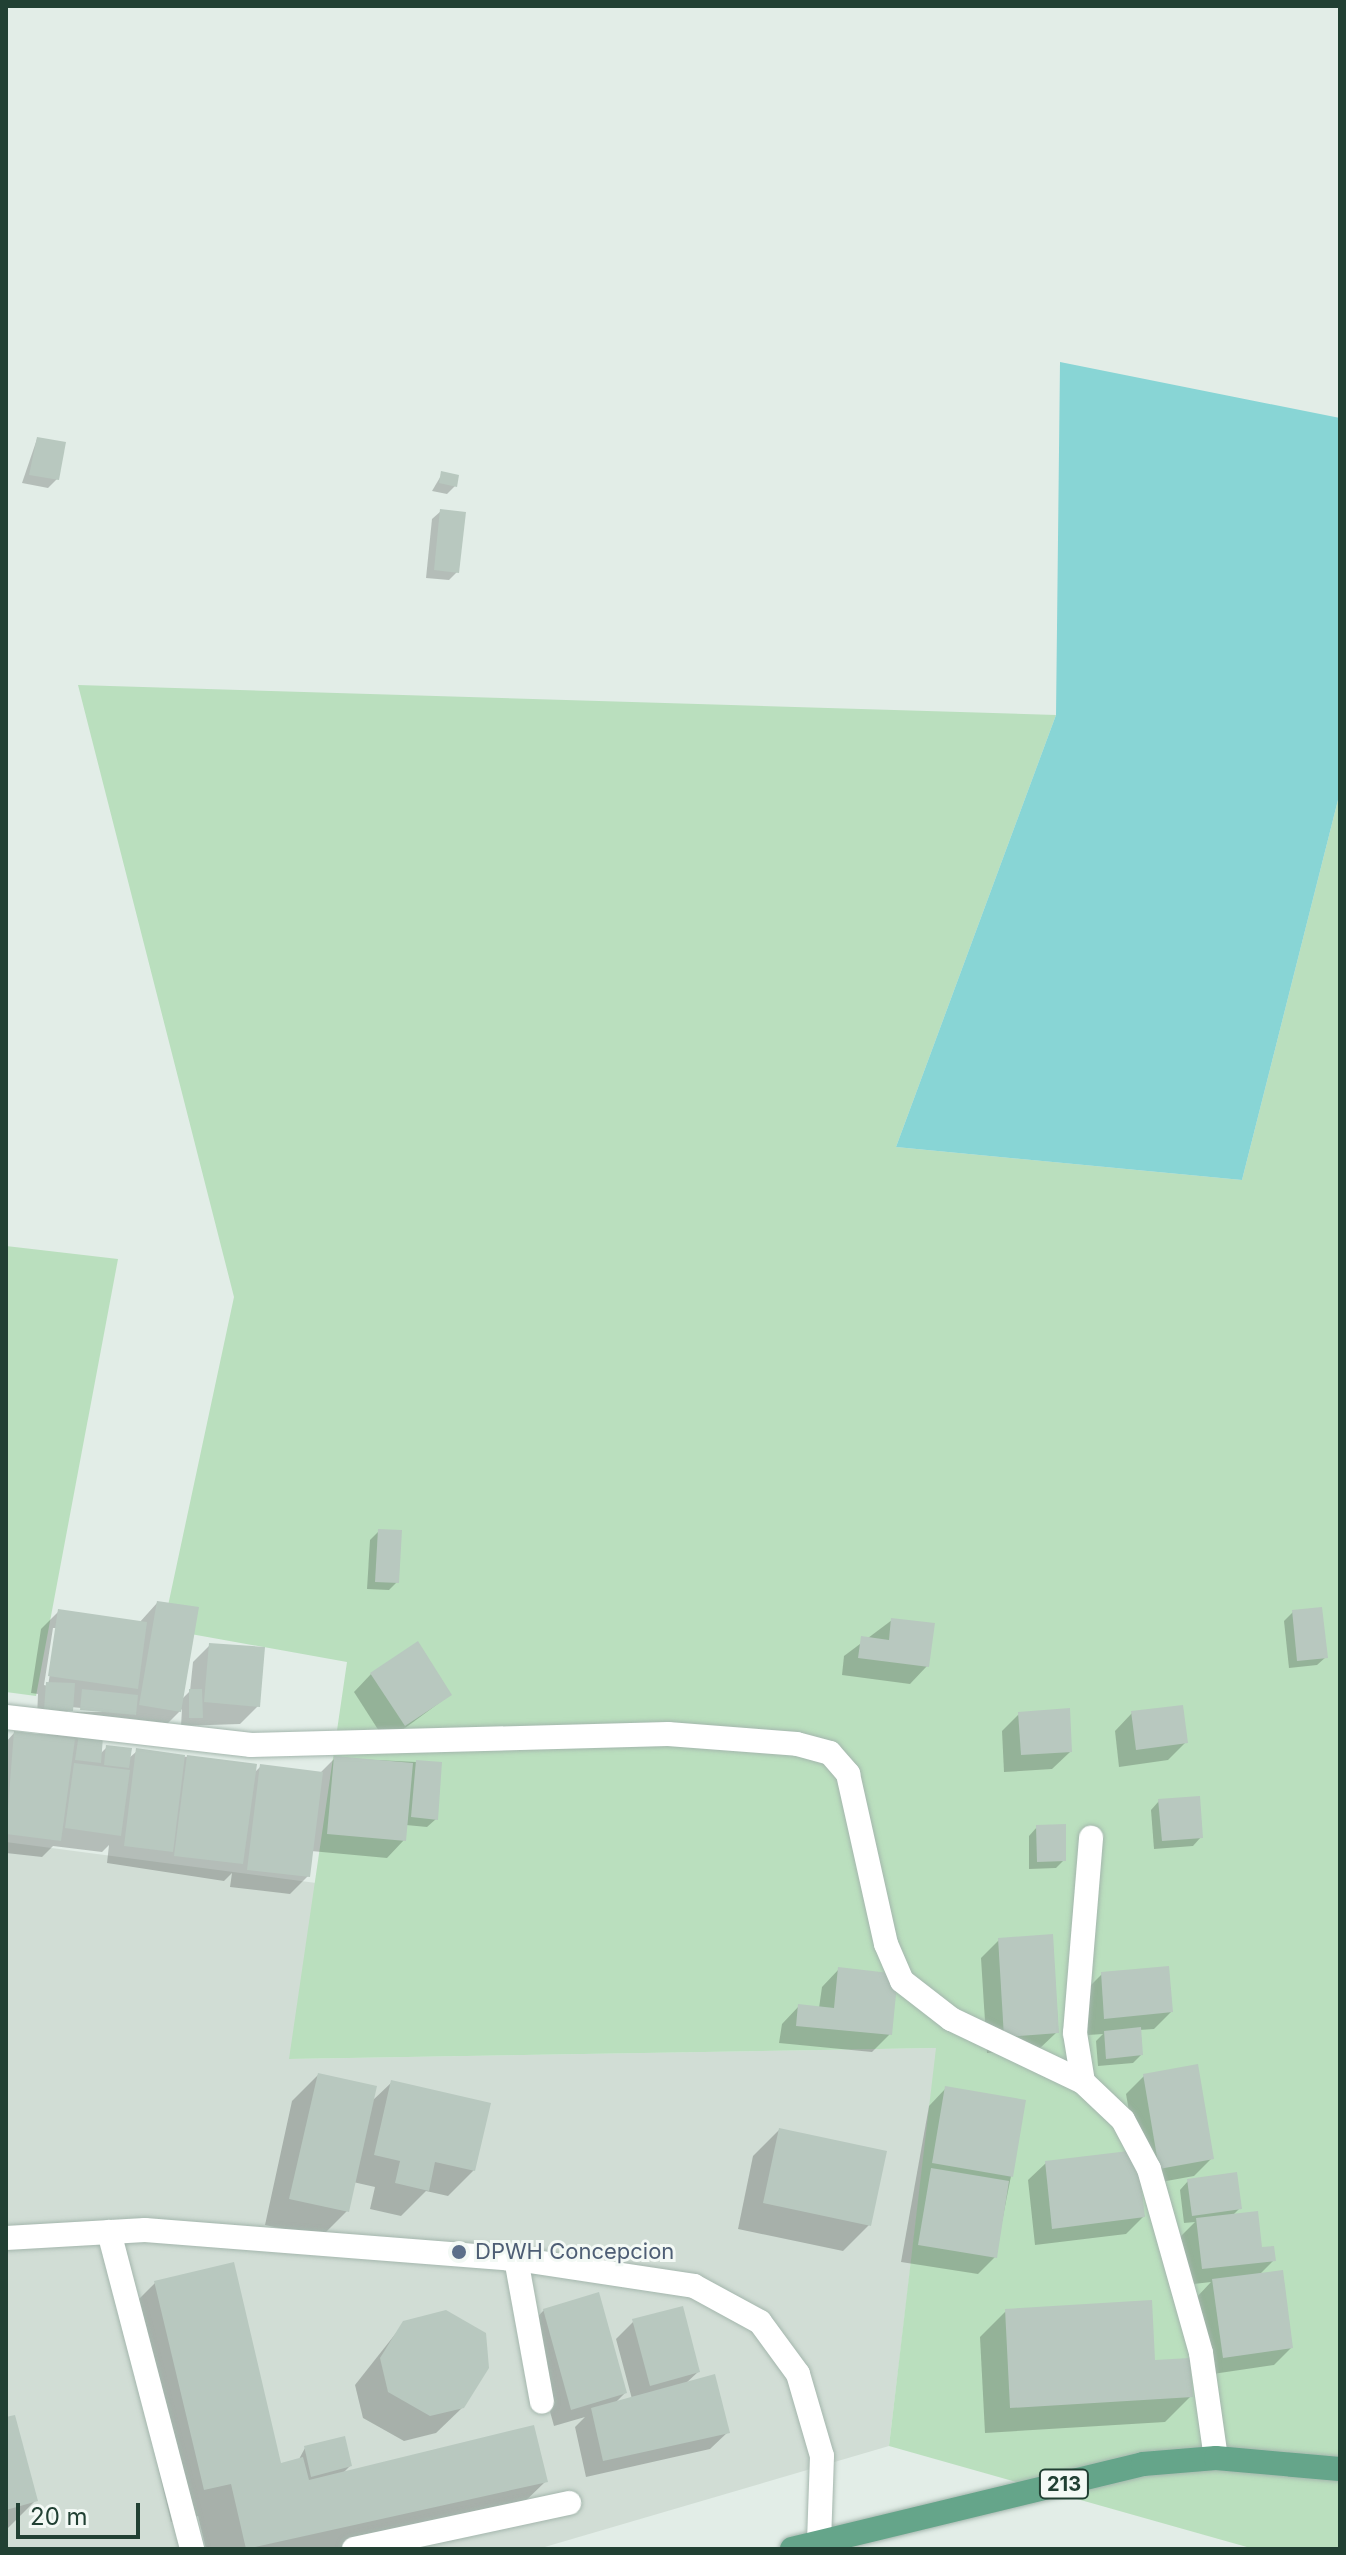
<!DOCTYPE html>
<html>
<head>
<meta charset="utf-8">
<style>
	body { margin:0 }
	#map { position:relative; width:1346px; height:2555px; overflow:hidden; background:#e2ede7; font-family:Inter,sans-serif }
	div>[style] { position:absolute }
	.built>* { inset:0; background:#d1ddd5 }
	.green>* { inset:0; background:#badfbe }
	.water>* { inset:0; background:#88d5d5 }
	.shadow>* { inset:0; background:#0003 }
	.building>* { inset:0; background:#b8c8bf }
	.roads { filter:drop-shadow(0 0 2px #a4b6ad) drop-shadow(0 0 2px #a4b6ad) }
	.service>* { height:24px; margin:-12px; padding:0 12px; transform-origin:12px; border-radius:12px; background:#fff }
	.minor>* { height:24px; margin:-12px; padding:0 12px; transform-origin:12px; border-radius:12px; background:#fff }
	.primary>* { height:24px; margin:-12px; padding:0 12px; transform-origin:12px; border-radius:12px; background:#65a58a }
	.dots>* { width:22px; height:22px; translate:-50% -50%; box-sizing:border-box; border:4px solid #f3f9f5; border-radius:50% }
	span { translate:-50% -50%; white-space:nowrap; text-align:center; line-height:1.15; -webkit-text-stroke:6px #f3f9f5; paint-order:stroke }
	.shield-label span { padding:2px 6px; background:#f3f9f5; border:2px solid; border-radius:6px; -webkit-text-stroke-width:0 }
	.shield-label { font-size:20px; color:#214033; font-weight:700 }
	.service-label { font-size:22px; color:#4e5e75 }
	.left { translate:0 -50%; text-align:left }
	.frame { position:absolute; inset:0; border:8px solid #214033; pointer-events:none }
	.scale { position:absolute; left:16px; top:2503px; width:124px; height:36px; box-sizing:border-box; border:4px solid #214033; border-top:0; padding-left:10px; font-size:24px; line-height:28px; white-space:nowrap; color:#214033; -webkit-text-stroke:6px #f3f9f5; paint-order:stroke }
</style>
</head>
<body>
<div id="map">
	<div class="built">
		<i style="clip-path:polygon(6px 1842px,316px 1883px,290px 2059px,937px 2048px,889px 2446px,538px 2549px,6px 2549px)"></i>
	</div>
	<div class="green">
		<i style="clip-path:polygon(78px 685px,1056px 715px,896px 1147px,1242px 1180px,1340px 792px,1340px 2549px,1254px 2549px,889px 2446px,936px 2048px,289px 2059px,347px 1662px,163px 1629px,234px 1297px)"></i>
		<i style="clip-path:polygon(6px 1246px,118px 1259px,36px 1696px,6px 1692px)"></i>
	</div>
	<div class="water">
		<i style="clip-path:polygon(1060px 362px,1340px 418px,1340px 792px,1242px 1180px,896px 1147px,1056px 715px)"></i>
	</div>
	<div class="shadow">
		<i style="clip-path:polygon(37px 439px,57px 479px,48px 488px,22px 483px)"></i>
		<i style="clip-path:polygon(442px 474px,455px 486px,447px 494px,432px 491px)"></i>
		<i style="clip-path:polygon(441px 511px,457px 572px,449px 580px,426px 578px,432px 519px)"></i>
		<i style="clip-path:polygon(379px 1531px,397px 1582px,389px 1590px,367px 1589px,370px 1540px)"></i>
		<i style="clip-path:polygon(evenodd,157px 1603px,181px 1700px,190px 1691px,193px 1662px,210px 1645px,258px 1706px,240px 1724px,181px 1726px,182px 1709px,162px 1729px,73px 1718px,73px 1712px,126px 1712px,70px 1707px,63px 1719px,37px 1718px,38px 1694px,31px 1693px,41px 1629px,59px 1611px,139px 1623px,157px 1603px,53px 1628px,57px 1628px,48px 1686px,44px 1685px,53px 1628px)"></i>
		<i style="clip-path:polygon(1293px 1612px,1326px 1657px,1317px 1665px,1289px 1668px,1284px 1621px)"></i>
		<i style="clip-path:polygon(892px 1620px,927px 1666px,910px 1684px,842px 1675px,844px 1656px)"></i>
		<i style="clip-path:polygon(371px 1674px,450px 1695px,386px 1742px,354px 1692px)"></i>
		<i style="clip-path:polygon(1132px 1713px,1186px 1742px,1168px 1760px,1119px 1767px,1115px 1731px)"></i>
		<i style="clip-path:polygon(1019px 1714px,1070px 1752px,1052px 1769px,1004px 1772px,1002px 1731px)"></i>
		<i style="clip-path:polygon(14px 1733px,79px 1736px,100px 1754px,107px 1747px,128px 1759px,137px 1751px,255px 1765px,254px 1773px,261px 1766px,320px 1773px,335px 1758px,416px 1762px,436px 1819px,427px 1827px,406px 1825px,404px 1840px,387px 1858px,311px 1851px,308px 1876px,290px 1894px,230px 1887px,232px 1873px,224px 1881px,107px 1863px,109px 1845px,102px 1852px,53px 1846px,42px 1857px,6px 1853px,6px 1742px)"></i>
		<i style="clip-path:polygon(1159px 1801px,1201px 1837px,1193px 1846px,1154px 1849px,1151px 1810px)"></i>
		<i style="clip-path:polygon(1037px 1827px,1064px 1860px,1056px 1868px,1029px 1869px,1029px 1836px)"></i>
		<i style="clip-path:polygon(999px 1940px,1057px 2032px,1039px 2049px,987px 2053px,981px 1958px)"></i>
		<i style="clip-path:polygon(839px 1969px,890px 2034px,872px 2052px,779px 2043px,782px 2024px,799px 2006px,819px 2008px,822px 1987px)"></i>
		<i style="clip-path:polygon(1102px 1974px,1171px 2012px,1154px 2029px,1139px 2030px,1141px 2055px,1133px 2063px,1098px 2066px,1096px 2041px,1103px 2034px,1088px 2035px,1084px 1992px)"></i>
		<i style="clip-path:polygon(318px 2075px,371px 2102px,392px 2082px,474px 2170px,448px 2196px,426px 2191px,401px 2216px,370px 2209px,375px 2187px,353px 2182px,347px 2211px,321px 2237px,265px 2225px,292px 2101px)"></i>
		<i style="clip-path:polygon(1144px 2076px,1212px 2158px,1194px 2176px,1139px 2186px,1143px 2217px,1126px 2234px,1035px 2245px,1028px 2180px,1046px 2163px,1136px 2152px,1126px 2094px)"></i>
		<i style="clip-path:polygon(946px 2088px,1011px 2176px,995px 2257px,978px 2274px,901px 2262px,929px 2106px)"></i>
		<i style="clip-path:polygon(779px 2130px,869px 2225px,843px 2251px,738px 2229px,753px 2156px)"></i>
		<i style="clip-path:polygon(1188px 2181px,1240px 2208px,1232px 2216px,1274px 2260px,1259px 2275px,1291px 2348px,1274px 2365px,1206px 2375px,1195px 2299px,1211px 2282px,1185px 2285px,1180px 2237px,1195px 2222px,1184px 2223px,1180px 2190px)"></i>
		<i style="clip-path:polygon(155px 2283px,280px 2465px,298px 2461px,305px 2448px,350px 2466px,342px 2474px,546px 2481px,512px 2514px,369px 2549px,206px 2549px,198px 2516px,171px 2522px,122px 2316px)"></i>
		<i style="clip-path:polygon(544px 2310px,625px 2393px,614px 2404px,632px 2399px,616px 2339px,634px 2321px,698px 2372px,685px 2384px,728px 2432px,710px 2449px,586px 2477px,575px 2427px,585px 2417px,554px 2426px,527px 2328px)"></i>
		<i style="clip-path:polygon(1006px 2311px,1153px 2362px,1191px 2396px,1165px 2422px,985px 2433px,980px 2337px)"></i>
		<i style="clip-path:polygon(404px 2323px,463px 2407px,436px 2433px,404px 2441px,363px 2418px,355px 2385px)"></i>
		<i style="clip-path:polygon(6px 2419px,36px 2500px,6px 2530px)"></i>
	</div>
	<div class="building">
		<i style="clip-path:polygon(37px 437px,66px 442px,59px 480px,29px 475px)"></i>
		<i style="clip-path:polygon(441px 471px,459px 475px,457px 487px,439px 483px)"></i>
		<i style="clip-path:polygon(440px 509px,466px 512px,459px 573px,434px 570px)"></i>
		<i style="clip-path:polygon(378px 1529px,402px 1530px,399px 1583px,375px 1582px)"></i>
		<i style="clip-path:polygon(157px 1601px,199px 1607px,181px 1712px,139px 1705px)"></i>
		<i style="clip-path:polygon(1322px 1607px,1328px 1658px,1297px 1661px,1292px 1610px)"></i>
		<i style="clip-path:polygon(58px 1609px,147px 1622px,138px 1689px,48px 1676px)"></i>
		<i style="clip-path:polygon(891px 1618px,935px 1623px,929px 1667px,858px 1658px,861px 1636px,889px 1640px)"></i>
		<i style="clip-path:polygon(418px 1641px,452px 1695px,405px 1726px,370px 1673px)"></i>
		<i style="clip-path:polygon(209px 1643px,265px 1647px,260px 1707px,204px 1702px)"></i>
		<i style="clip-path:polygon(46px 1682px,75px 1683px,73px 1711px,44px 1710px)"></i>
		<i style="clip-path:polygon(82px 1689px,138px 1695px,136px 1715px,80px 1710px)"></i>
		<i style="clip-path:polygon(189px 1689px,202px 1689px,203px 1718px,189px 1718px)"></i>
		<i style="clip-path:polygon(1183px 1705px,1188px 1743px,1136px 1750px,1131px 1711px)"></i>
		<i style="clip-path:polygon(1070px 1708px,1072px 1752px,1021px 1755px,1018px 1712px)"></i>
		<i style="clip-path:polygon(14px 1731px,75px 1739px,61px 1841px,6px 1834px)"></i>
		<i style="clip-path:polygon(79px 1734px,103px 1737px,101px 1763px,75px 1760px)"></i>
		<i style="clip-path:polygon(106px 1745px,132px 1748px,129px 1768px,104px 1765px)"></i>
		<i style="clip-path:polygon(136px 1748px,185px 1755px,173px 1852px,124px 1846px)"></i>
		<i style="clip-path:polygon(187px 1755px,257px 1764px,243px 1864px,174px 1856px)"></i>
		<i style="clip-path:polygon(334px 1756px,413px 1763px,406px 1841px,327px 1834px)"></i>
		<i style="clip-path:polygon(416px 1760px,442px 1762px,438px 1820px,411px 1817px)"></i>
		<i style="clip-path:polygon(74px 1763px,130px 1770px,121px 1836px,65px 1828px)"></i>
		<i style="clip-path:polygon(260px 1764px,323px 1772px,310px 1877px,247px 1870px)"></i>
		<i style="clip-path:polygon(1200px 1796px,1203px 1838px,1162px 1841px,1158px 1799px)"></i>
		<i style="clip-path:polygon(1066px 1824px,1066px 1861px,1037px 1862px,1036px 1825px)"></i>
		<i style="clip-path:polygon(1053px 1934px,1059px 2033px,1004px 2037px,998px 1938px)"></i>
		<i style="clip-path:polygon(1169px 1966px,1173px 2012px,1104px 2019px,1101px 1972px)"></i>
		<i style="clip-path:polygon(838px 1967px,898px 1974px,892px 2035px,796px 2026px,798px 2004px,834px 2008px)"></i>
		<i style="clip-path:polygon(1141px 2027px,1143px 2055px,1106px 2059px,1104px 2031px)"></i>
		<i style="clip-path:polygon(1198px 2064px,1214px 2159px,1159px 2169px,1143px 2074px)"></i>
		<i style="clip-path:polygon(318px 2073px,377px 2086px,349px 2212px,289px 2199px)"></i>
		<i style="clip-path:polygon(391px 2080px,491px 2103px,475px 2171px,435px 2162px,429px 2191px,395px 2183px,400px 2161px,374px 2155px)"></i>
		<i style="clip-path:polygon(945px 2086px,1026px 2100px,1013px 2177px,932px 2163px)"></i>
		<i style="clip-path:polygon(779px 2128px,887px 2151px,871px 2226px,763px 2203px)"></i>
		<i style="clip-path:polygon(1137px 2150px,1145px 2217px,1052px 2229px,1045px 2161px)"></i>
		<i style="clip-path:polygon(931px 2168px,1009px 2181px,997px 2258px,918px 2245px)"></i>
		<i style="clip-path:polygon(1237px 2172px,1242px 2209px,1192px 2216px,1187px 2179px)"></i>
		<i style="clip-path:polygon(1258px 2211px,1262px 2247px,1274px 2246px,1276px 2261px,1202px 2269px,1196px 2218px)"></i>
		<i style="clip-path:polygon(234px 2262px,281px 2463px,303px 2457px,309px 2480px,534px 2425px,548px 2482px,246px 2549px,231px 2484px,204px 2490px,154px 2281px)"></i>
		<i style="clip-path:polygon(1283px 2270px,1293px 2348px,1223px 2358px,1212px 2279px)"></i>
		<i style="clip-path:polygon(599px 2292px,627px 2393px,571px 2410px,543px 2309px)"></i>
		<i style="clip-path:polygon(1152px 2300px,1155px 2360px,1190px 2358px,1193px 2397px,1010px 2408px,1005px 2309px)"></i>
		<i style="clip-path:polygon(683px 2306px,700px 2372px,650px 2386px,632px 2319px)"></i>
		<i style="clip-path:polygon(446px 2310px,486px 2333px,489px 2368px,464px 2408px,430px 2416px,388px 2392px,380px 2358px,403px 2321px)"></i>
		<i style="clip-path:polygon(715px 2374px,730px 2433px,603px 2461px,591px 2408px)"></i>
		<i style="clip-path:polygon(15px 2415px,38px 2501px,6px 2510px,6px 2417px)"></i>
		<i style="clip-path:polygon(345px 2436px,352px 2466px,311px 2477px,304px 2446px)"></i>
	</div>
	<div class="roads">
		<div class="service">
			<i style="left:109px;top:2232px;width:328px;rotate:75.3deg"></i>
			<i style="left:6px;top:2238px;width:139px;rotate:-3.3deg"></i>
			<i style="left:145px;top:2230px;width:372px;rotate:4.5deg"></i>
			<i style="left:516px;top:2259px;width:180px;rotate:8.6deg"></i>
			<i style="left:694px;top:2286px;width:75px;rotate:28.6deg"></i>
			<i style="left:760px;top:2322px;width:64px;rotate:53.8deg"></i>
			<i style="left:798px;top:2374px;width:85px;rotate:73.7deg"></i>
			<i style="left:822px;top:2456px;width:87px;rotate:92deg"></i>
			<i style="left:516px;top:2259px;width:145px;rotate:79.7deg"></i>
			<i style="left:354px;top:2549px;width:220px;rotate:-12.1deg"></i>
		</div>
		<div class="minor">
			<i style="left:6px;top:1717px;width:247px;rotate:6.5deg"></i>
			<i style="left:251px;top:1745px;width:417px;rotate:-1.5deg"></i>
			<i style="left:668px;top:1734px;width:129px;rotate:4.4deg"></i>
			<i style="left:797px;top:1744px;width:34px;rotate:15deg"></i>
			<i style="left:830px;top:1753px;width:28px;rotate:49deg"></i>
			<i style="left:848px;top:1774px;width:174px;rotate:77.4deg"></i>
			<i style="left:886px;top:1944px;width:40px;rotate:66.6deg"></i>
			<i style="left:902px;top:1981px;width:62px;rotate:37.8deg"></i>
			<i style="left:951px;top:2019px;width:146px;rotate:25.5deg"></i>
			<i style="left:1083px;top:2082px;width:55px;rotate:43.5deg"></i>
			<i style="left:1123px;top:2120px;width:55px;rotate:62deg"></i>
			<i style="left:1149px;top:2169px;width:191px;rotate:74.2deg"></i>
			<i style="left:1201px;top:2353px;width:106px;rotate:81.9deg"></i>
			<i style="left:1083px;top:2082px;width:50px;rotate:-99.3deg"></i>
			<i style="left:1075px;top:2033px;width:196px;rotate:-85.3deg"></i>
		</div>
		<div class="primary">
			<i style="left:792px;top:2549px;width:361px;rotate:-13.6deg"></i>
			<i style="left:1143px;top:2464px;width:73px;rotate:-4.7deg"></i>
			<i style="left:1216px;top:2458px;width:124px;rotate:5.1deg"></i>
		</div>
	</div>
	<div class="dots">
		<i style="left:459px;top:2252px;background:#5c6f8a"></i>
	</div>
	<div class="shield-label">
		<span style="left:1064px;top:2484px">213</span>
	</div>
	<div class="service-label">
		<span class="left" style="left:475px;top:2252px">DPWH Concepcion</span>
	</div>
	<div class="frame"></div>
	<div class="scale">20 m</div>
</div>
</body>
</html>
